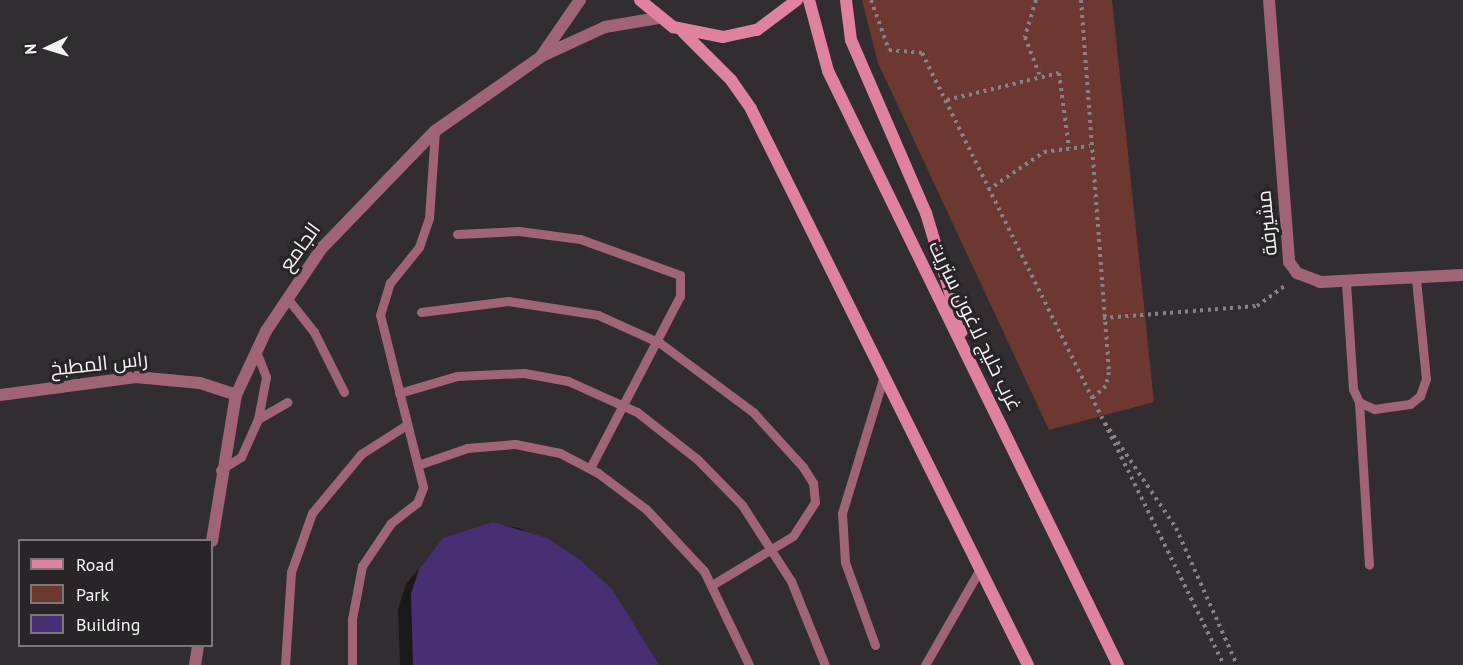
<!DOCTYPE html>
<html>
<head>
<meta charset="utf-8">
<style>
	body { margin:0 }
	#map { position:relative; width:1463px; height:665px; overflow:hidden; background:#322d31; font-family:"PT Sans",Cairo,sans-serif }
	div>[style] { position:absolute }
	.green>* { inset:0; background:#6c382f }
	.shadow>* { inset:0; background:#0007 }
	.building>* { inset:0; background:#482e72 }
	.path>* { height:4px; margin-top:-2px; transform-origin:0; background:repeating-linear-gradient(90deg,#868285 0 3px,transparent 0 7.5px) }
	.lane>* { height:9px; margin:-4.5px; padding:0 4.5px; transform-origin:4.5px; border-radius:4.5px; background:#9f6577 }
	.street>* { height:12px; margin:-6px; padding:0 6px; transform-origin:6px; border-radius:6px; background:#9f6577 }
	.secondary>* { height:12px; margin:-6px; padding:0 6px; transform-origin:6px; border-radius:6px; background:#de829f }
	span { translate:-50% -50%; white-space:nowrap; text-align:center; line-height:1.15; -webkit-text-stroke:6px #282427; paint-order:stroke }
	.street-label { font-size:20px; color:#f6f3f5 }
	.legend { position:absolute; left:18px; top:539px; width:195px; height:108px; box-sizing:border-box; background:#282427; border:2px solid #7a7779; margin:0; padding:8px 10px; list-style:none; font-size:18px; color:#f6f3f5 }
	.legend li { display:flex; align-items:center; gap:12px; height:30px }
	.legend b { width:30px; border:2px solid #7a7779 }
	.north { position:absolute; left:18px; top:18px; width:60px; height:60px; -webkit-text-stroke:4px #282427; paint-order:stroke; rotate:266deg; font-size:16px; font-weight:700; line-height:24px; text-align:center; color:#f6f3f5 }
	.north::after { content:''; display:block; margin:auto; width:21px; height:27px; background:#f6f3f5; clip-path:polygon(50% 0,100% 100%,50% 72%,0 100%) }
</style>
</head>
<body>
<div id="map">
	<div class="green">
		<i style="clip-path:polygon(862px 0,1112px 0,1154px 402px,1049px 430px,878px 63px)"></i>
	</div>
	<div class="shadow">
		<i style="clip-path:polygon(493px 524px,519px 528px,578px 561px,611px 590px,657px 665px,400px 665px,398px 609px,406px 584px,444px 539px)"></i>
	</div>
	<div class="building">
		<i style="clip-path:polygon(493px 522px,547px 538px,579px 559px,612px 589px,659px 665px,413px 665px,411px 594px,419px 569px,443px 538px)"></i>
	</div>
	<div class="path">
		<i style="left:871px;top:0;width:53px;rotate:70.2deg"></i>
		<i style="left:889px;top:50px;width:33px;rotate:5deg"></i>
		<i style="left:922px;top:53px;width:682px;rotate:63.74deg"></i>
		<i style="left:1036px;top:0;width:39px;rotate:107deg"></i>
		<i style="left:1025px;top:37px;width:40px;rotate:69deg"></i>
		<i style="left:1081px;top:0;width:373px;rotate:85.7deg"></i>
		<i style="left:1109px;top:372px;width:14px;rotate:102deg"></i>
		<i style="left:1106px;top:386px;width:20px;rotate:139deg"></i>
		<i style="left:947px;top:100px;width:115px;rotate:-13.6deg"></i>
		<i style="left:1059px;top:73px;width:76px;rotate:82.4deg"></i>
		<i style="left:988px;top:190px;width:68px;rotate:-34.2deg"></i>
		<i style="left:1044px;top:152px;width:46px;rotate:-7.4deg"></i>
		<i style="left:1103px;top:318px;width:154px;rotate:-4.5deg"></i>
		<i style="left:1257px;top:306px;width:36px;rotate:-36deg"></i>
		<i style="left:1105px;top:423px;width:127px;rotate:55.9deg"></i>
		<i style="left:1176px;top:528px;width:150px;rotate:66deg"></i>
	</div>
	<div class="lane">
		<i style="left:457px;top:234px;width:62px;rotate:-2.8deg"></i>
		<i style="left:519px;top:231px;width:62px;rotate:7.5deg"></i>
		<i style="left:580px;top:239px;width:106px;rotate:19.8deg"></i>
		<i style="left:680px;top:275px;width:21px;rotate:90deg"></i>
		<i style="left:680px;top:296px;width:194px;rotate:117.6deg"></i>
		<i style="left:1346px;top:283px;width:106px;rotate:86.2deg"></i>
		<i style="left:1353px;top:389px;width:14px;rotate:65deg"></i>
		<i style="left:1359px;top:402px;width:17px;rotate:25deg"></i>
		<i style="left:1374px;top:409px;width:36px;rotate:-8deg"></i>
		<i style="left:1410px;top:404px;width:13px;rotate:-39deg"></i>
		<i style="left:1420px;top:396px;width:18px;rotate:-71deg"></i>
		<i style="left:1426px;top:379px;width:101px;rotate:-95.7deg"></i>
		<i style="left:287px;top:298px;width:43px;rotate:51.5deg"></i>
		<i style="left:314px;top:332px;width:67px;rotate:63.4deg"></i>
		<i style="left:421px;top:312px;width:88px;rotate:-7.2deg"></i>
		<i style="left:508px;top:301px;width:91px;rotate:8.8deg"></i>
		<i style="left:598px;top:315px;width:68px;rotate:24.3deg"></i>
		<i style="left:660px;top:343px;width:116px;rotate:36.6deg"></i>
		<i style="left:753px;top:412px;width:74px;rotate:47.7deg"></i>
		<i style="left:803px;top:467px;width:19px;rotate:58deg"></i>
		<i style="left:813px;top:483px;width:19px;rotate:84deg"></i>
		<i style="left:815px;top:502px;width:40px;rotate:122.9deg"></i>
		<i style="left:793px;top:536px;width:95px;rotate:148.8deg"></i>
		<i style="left:399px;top:393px;width:60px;rotate:-16.3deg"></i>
		<i style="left:457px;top:376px;width:67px;rotate:-2.6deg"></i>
		<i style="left:524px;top:373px;width:45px;rotate:10.3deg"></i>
		<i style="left:568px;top:381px;width:76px;rotate:24.2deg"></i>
		<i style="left:637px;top:412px;width:76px;rotate:38.1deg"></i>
		<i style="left:697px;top:459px;width:64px;rotate:45.6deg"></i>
		<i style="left:742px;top:505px;width:90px;rotate:57.2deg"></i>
		<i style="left:791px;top:581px;width:91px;rotate:68deg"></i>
		<i style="left:1359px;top:402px;width:163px;rotate:86.5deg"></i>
		<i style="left:258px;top:419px;width:34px;rotate:-30deg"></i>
		<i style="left:418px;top:465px;width:52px;rotate:-19.1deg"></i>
		<i style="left:467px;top:448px;width:48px;rotate:-4.8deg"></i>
		<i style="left:515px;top:444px;width:46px;rotate:11.3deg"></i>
		<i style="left:560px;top:453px;width:43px;rotate:27.8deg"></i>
		<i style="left:598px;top:473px;width:60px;rotate:36.9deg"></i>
		<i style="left:646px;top:509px;width:85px;rotate:46.9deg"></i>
		<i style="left:704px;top:571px;width:104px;rotate:64.4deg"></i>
		<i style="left:220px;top:470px;width:25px;rotate:-32deg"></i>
		<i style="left:241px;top:457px;width:42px;rotate:-65.9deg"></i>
		<i style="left:258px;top:419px;width:43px;rotate:-79.2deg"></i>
		<i style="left:266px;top:377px;width:28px;rotate:-111deg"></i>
		<i style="left:875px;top:645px;width:88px;rotate:-109.9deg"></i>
		<i style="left:845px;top:562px;width:49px;rotate:-93.5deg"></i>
		<i style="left:842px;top:513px;width:143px;rotate:-73deg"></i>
		<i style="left:285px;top:665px;width:93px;rotate:-86.3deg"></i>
		<i style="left:291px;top:572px;width:63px;rotate:-70.4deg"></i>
		<i style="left:312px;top:513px;width:77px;rotate:-50.3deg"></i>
		<i style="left:361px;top:454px;width:52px;rotate:-32.5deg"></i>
		<i style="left:352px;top:665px;width:46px;rotate:-90deg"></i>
		<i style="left:352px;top:619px;width:54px;rotate:-79.3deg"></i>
		<i style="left:362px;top:566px;width:52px;rotate:-56deg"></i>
		<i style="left:391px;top:523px;width:33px;rotate:-38deg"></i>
		<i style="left:417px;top:503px;width:17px;rotate:-69deg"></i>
		<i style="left:423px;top:487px;width:177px;rotate:-104deg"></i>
		<i style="left:380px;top:315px;width:34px;rotate:-73deg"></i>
		<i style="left:390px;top:283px;width:46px;rotate:-51.1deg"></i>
		<i style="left:419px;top:247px;width:31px;rotate:-71deg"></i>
		<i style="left:429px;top:218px;width:87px;rotate:-86.1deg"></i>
		<i style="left:925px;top:665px;width:111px;rotate:-60.2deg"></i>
	</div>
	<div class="street">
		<i style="left:1269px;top:0;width:263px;rotate:85.6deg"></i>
		<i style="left:1289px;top:262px;width:14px;rotate:54deg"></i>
		<i style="left:1297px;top:273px;width:25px;rotate:21deg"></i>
		<i style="left:1320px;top:282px;width:143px;rotate:-2.8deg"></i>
		<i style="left:542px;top:55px;width:67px;rotate:-55.4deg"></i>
		<i style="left:0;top:395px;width:137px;rotate:-7.5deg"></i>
		<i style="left:136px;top:377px;width:64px;rotate:5.4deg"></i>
		<i style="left:200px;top:383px;width:38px;rotate:18deg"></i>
		<i style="left:212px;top:541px;width:148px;rotate:-80.7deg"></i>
		<i style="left:236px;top:395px;width:71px;rotate:-64.9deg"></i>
		<i style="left:266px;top:331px;width:99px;rotate:-56.1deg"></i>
		<i style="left:321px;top:249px;width:164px;rotate:-46deg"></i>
		<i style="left:435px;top:131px;width:131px;rotate:-35deg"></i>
		<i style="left:542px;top:56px;width:69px;rotate:-24.7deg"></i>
		<i style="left:605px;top:27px;width:54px;rotate:-9.6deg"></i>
		<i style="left:195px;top:665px;width:19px;rotate:-81deg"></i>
	</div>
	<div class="secondary">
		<i style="left:640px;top:0;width:43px;rotate:39.3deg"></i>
		<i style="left:673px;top:27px;width:51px;rotate:11.3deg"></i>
		<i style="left:723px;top:37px;width:35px;rotate:-12deg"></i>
		<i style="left:757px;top:30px;width:50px;rotate:-36.9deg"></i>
		<i style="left:809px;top:0;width:73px;rotate:75deg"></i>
		<i style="left:828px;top:71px;width:661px;rotate:63.98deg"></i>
		<i style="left:846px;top:0;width:40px;rotate:82.9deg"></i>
		<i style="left:851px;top:40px;width:189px;rotate:66.6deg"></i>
		<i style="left:926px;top:213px;width:124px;rotate:73.2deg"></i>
		<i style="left:683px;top:32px;width:68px;rotate:45deg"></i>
		<i style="left:731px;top:80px;width:35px;rotate:55deg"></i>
		<i style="left:751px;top:109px;width:621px;rotate:63.52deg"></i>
	</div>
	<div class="street-label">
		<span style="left:1267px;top:223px;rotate:-96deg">مشيرفة</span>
		<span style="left:300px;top:247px;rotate:-54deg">الجامع</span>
		<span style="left:975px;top:326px;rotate:64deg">غرب خليج لاغون ستريت</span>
		<span style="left:99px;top:364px;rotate:-6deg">راس المطبخ</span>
	</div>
	<ul class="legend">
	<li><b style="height:8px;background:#de829f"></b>Road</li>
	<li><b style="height:16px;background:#6c382f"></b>Park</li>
	<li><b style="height:16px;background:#482e72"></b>Building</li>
	</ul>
	<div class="north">N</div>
</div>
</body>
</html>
